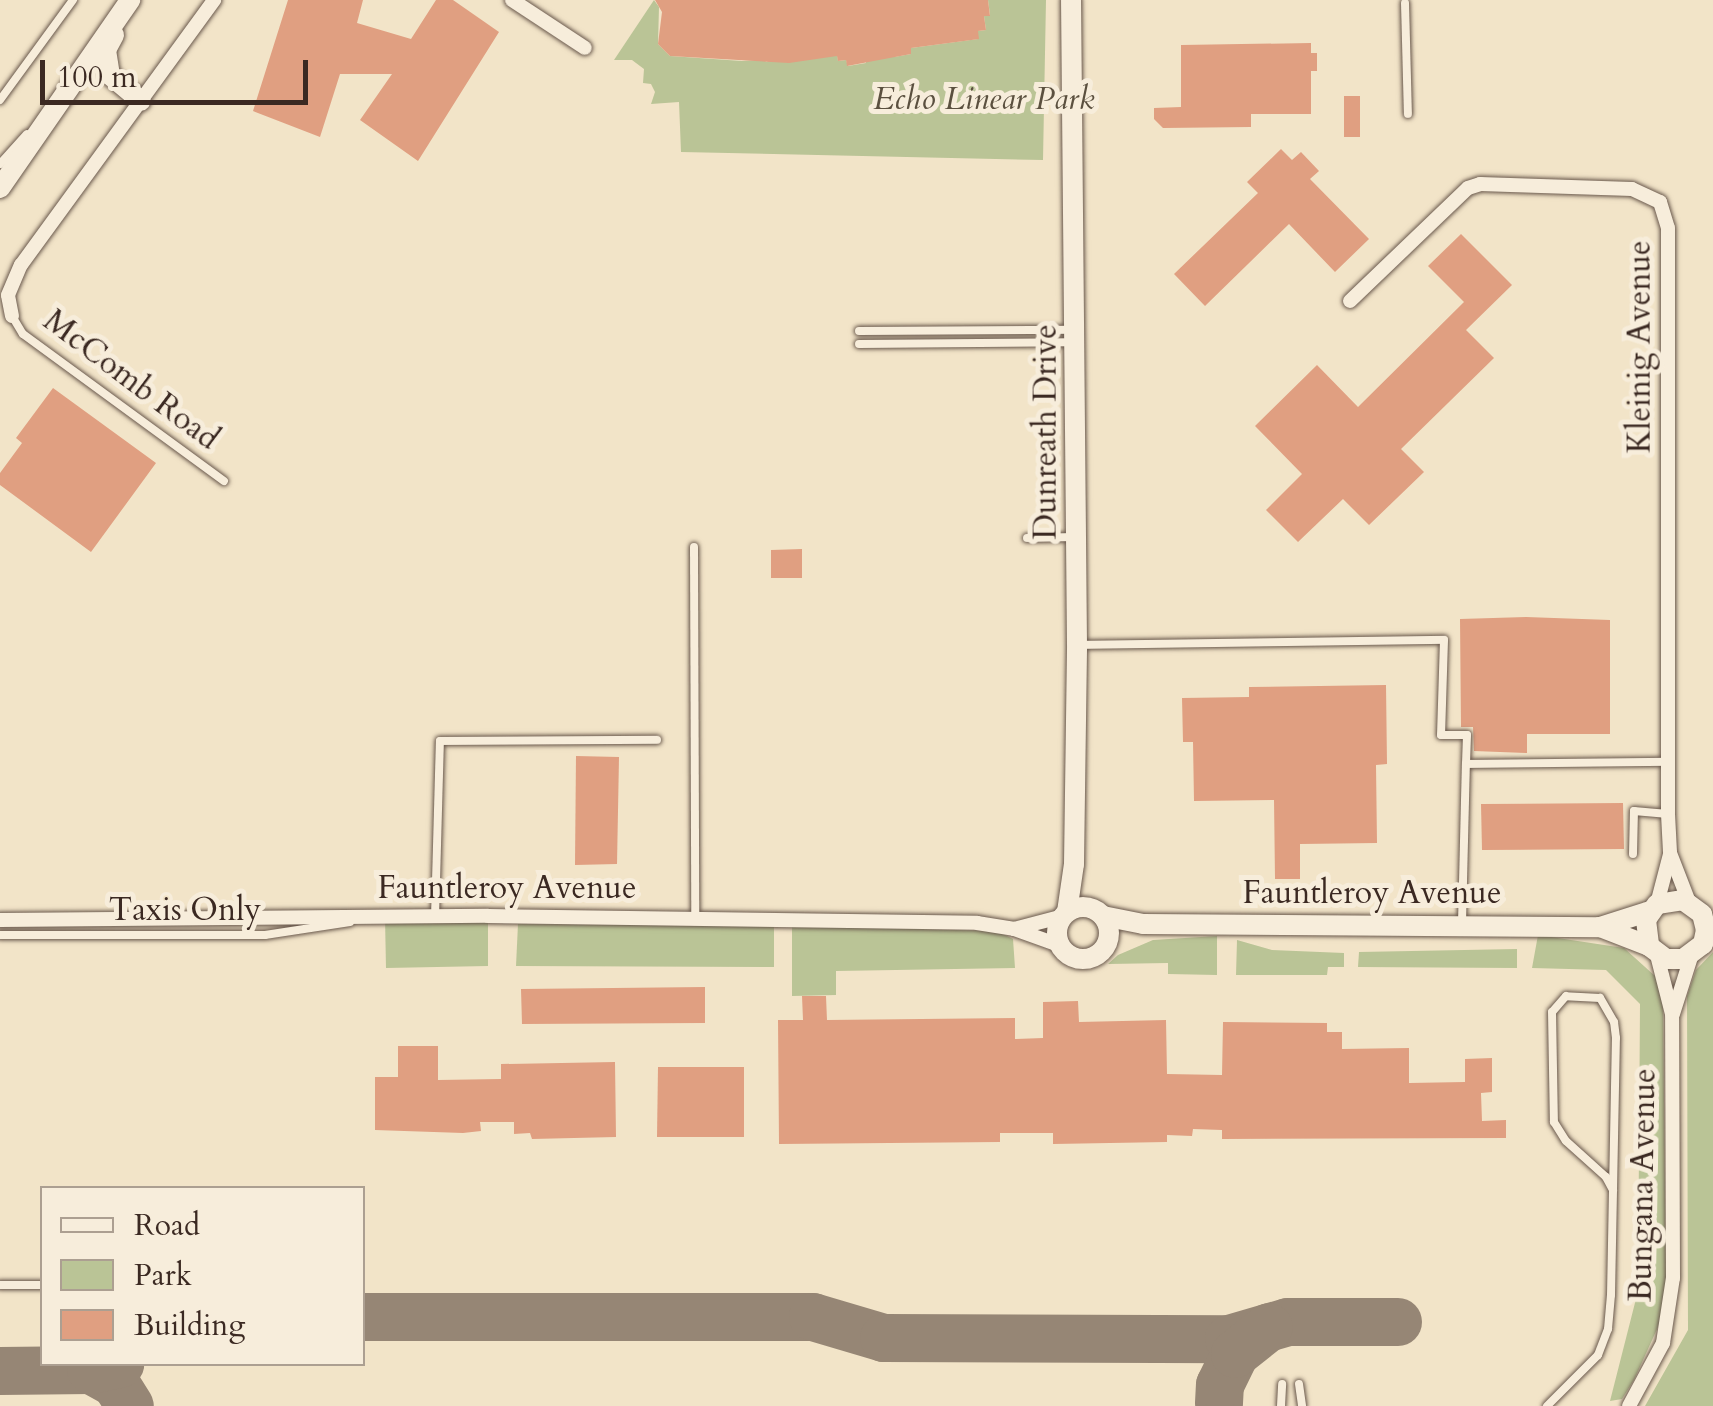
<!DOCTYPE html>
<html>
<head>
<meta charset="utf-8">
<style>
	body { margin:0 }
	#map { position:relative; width:1713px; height:1406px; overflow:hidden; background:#f2e4c8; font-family:Cardo,serif }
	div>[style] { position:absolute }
	.green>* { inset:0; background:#bac496 }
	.taxiway>* { height:48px; margin:-24px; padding:0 24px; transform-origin:24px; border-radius:24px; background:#968675 }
	.building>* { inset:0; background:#e09f81 }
	.roads { filter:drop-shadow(0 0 2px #69584c) drop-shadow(0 0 2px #69584c) }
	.service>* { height:8px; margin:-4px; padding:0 4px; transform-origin:4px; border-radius:4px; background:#f7eddb }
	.minor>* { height:14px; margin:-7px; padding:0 7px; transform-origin:7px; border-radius:7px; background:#f7eddb }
	.secondary>* { height:20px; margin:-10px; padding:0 10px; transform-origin:10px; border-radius:10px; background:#f7eddb }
	.secondary>.ring { margin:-10px; padding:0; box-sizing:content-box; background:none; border:20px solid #f7eddb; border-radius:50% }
	span { translate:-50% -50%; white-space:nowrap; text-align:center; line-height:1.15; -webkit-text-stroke:10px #f7eddb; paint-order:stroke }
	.park-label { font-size:32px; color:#5b503f; font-style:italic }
	.street-label { font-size:32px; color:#3b2922 }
	.legend { position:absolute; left:40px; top:1186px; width:325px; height:180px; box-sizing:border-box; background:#f7eddb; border:2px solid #ac9f91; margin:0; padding:12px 18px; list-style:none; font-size:30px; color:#3b2922 }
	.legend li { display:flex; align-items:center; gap:20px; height:50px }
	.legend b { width:50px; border:2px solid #ac9f91 }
	.scale { position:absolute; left:40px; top:60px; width:268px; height:45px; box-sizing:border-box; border:5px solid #3b2922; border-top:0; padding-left:12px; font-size:30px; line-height:35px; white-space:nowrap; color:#3b2922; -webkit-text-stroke:8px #f7eddb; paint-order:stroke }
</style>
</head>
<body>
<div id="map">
	<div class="green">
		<i style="clip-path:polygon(654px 0,659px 7px,658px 44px,670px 56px,742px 61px,758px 60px,762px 54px,766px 62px,835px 38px,838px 61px,846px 60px,848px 66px,866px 63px,866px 56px,894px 57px,911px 54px,911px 48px,978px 39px,978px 31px,986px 30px,984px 16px,990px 15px,988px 0,1046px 0,1043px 160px,681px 152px,679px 102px,651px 104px,655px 92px,651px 84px,643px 83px,644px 69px,632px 60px,614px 60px)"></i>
		<i style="clip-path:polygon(488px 916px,488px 966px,386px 968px,385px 918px)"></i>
		<i style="clip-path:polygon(518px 924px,774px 926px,774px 967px,516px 966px)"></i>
		<i style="clip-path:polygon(792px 926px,997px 931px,1013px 939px,1015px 968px,836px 971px,836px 995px,792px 996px)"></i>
		<i style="clip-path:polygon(1538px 935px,1624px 948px,1655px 976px,1663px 1004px,1666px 1282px,1662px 1318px,1634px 1380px,1622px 1399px,1610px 1401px,1638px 1291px,1640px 1004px,1606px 970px,1532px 968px)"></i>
		<i style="clip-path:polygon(1217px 936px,1217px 975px,1168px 974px,1168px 963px,1108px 964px,1118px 955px,1153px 940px)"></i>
		<i style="clip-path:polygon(1237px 940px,1272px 950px,1344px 953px,1344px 967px,1328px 967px,1327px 975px,1236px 975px)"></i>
		<i style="clip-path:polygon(1517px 949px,1517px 968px,1358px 967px,1359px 952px)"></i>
		<i style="clip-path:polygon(1713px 952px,1713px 1406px,1645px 1406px,1688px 1330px,1687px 996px,1696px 970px)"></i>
	</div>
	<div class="taxiway">
		<i style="left:362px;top:1317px;width:451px"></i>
		<i style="left:813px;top:1317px;width:74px;rotate:16.5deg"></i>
		<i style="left:884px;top:1338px;width:345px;rotate:0.2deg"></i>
		<i style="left:1229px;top:1339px;width:61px;rotate:-16.1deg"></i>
		<i style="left:1288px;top:1322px;width:110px"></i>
		<i style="left:91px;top:1370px;width:29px;rotate:29deg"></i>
		<i style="left:116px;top:1384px;width:26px;rotate:58deg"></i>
		<i style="left:0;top:1371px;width:91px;rotate:-0.6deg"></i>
		<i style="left:91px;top:1370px;width:30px;rotate:-12deg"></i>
		<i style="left:1219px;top:1403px;width:18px;rotate:-87deg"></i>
		<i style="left:1220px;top:1385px;width:34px;rotate:-64deg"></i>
		<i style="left:1235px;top:1354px;width:43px;rotate:-38.5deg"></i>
	</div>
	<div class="building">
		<i style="clip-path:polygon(288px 0,363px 0,357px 23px,411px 39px,436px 0,453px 0,499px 32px,418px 161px,360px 120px,392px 74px,340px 74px,320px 137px,253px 111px)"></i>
		<i style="clip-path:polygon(655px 0,988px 0,990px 16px,984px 16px,986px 30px,978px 31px,979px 39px,911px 48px,911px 54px,847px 66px,846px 60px,838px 61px,837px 56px,789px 63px,670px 56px,658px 44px,662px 12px)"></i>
		<i style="clip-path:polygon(1311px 43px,1311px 53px,1317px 53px,1317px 71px,1311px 71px,1311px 114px,1251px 114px,1251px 127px,1163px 128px,1154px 119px,1154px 108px,1181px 107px,1181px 45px)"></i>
		<i style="clip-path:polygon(1344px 96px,1360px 96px,1360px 137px,1344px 137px)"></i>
		<i style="clip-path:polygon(1281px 149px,1292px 160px,1301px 152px,1319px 171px,1310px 179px,1369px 239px,1335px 272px,1289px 224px,1205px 306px,1174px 274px,1258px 193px,1247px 182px)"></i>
		<i style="clip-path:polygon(1461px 234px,1512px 285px,1466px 330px,1494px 358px,1401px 449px,1424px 472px,1369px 525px,1343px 499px,1298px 542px,1266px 510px,1302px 474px,1255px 426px,1317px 365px,1358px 407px,1464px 302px,1428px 266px)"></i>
		<i style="clip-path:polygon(53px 388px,156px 463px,91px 552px,0 485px,0 473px,22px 443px,16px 438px)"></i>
		<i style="clip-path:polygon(802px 549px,802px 578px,771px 578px,771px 550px)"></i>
		<i style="clip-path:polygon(1526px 617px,1610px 620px,1610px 734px,1527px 734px,1527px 753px,1474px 751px,1473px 727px,1461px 727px,1460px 619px)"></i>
		<i style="clip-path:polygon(1386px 685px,1387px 764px,1376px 765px,1377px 843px,1300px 844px,1300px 879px,1275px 879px,1274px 800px,1194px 801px,1193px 742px,1183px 742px,1182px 698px,1249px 697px,1249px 687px)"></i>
		<i style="clip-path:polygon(576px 756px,619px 757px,617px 864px,575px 865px)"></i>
		<i style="clip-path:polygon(1623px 803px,1624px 849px,1482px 850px,1481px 804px)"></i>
		<i style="clip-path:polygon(705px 987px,705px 1023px,522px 1024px,521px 989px)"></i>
		<i style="clip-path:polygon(802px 996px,826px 996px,827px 1020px,1015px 1018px,1015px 1039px,1043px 1038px,1043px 1002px,1078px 1001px,1079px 1022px,1166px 1020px,1167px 1074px,1222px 1075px,1223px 1022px,1327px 1023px,1327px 1032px,1342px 1032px,1342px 1049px,1409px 1048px,1409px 1083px,1465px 1082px,1465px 1059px,1492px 1058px,1492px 1092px,1481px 1093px,1482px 1121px,1506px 1120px,1506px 1138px,1222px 1139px,1222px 1130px,1193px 1129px,1192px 1136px,1167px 1135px,1167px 1142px,1053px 1144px,1053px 1133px,1000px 1133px,1000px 1142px,779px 1144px,778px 1020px,803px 1020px)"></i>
		<i style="clip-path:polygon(398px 1046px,438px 1046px,438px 1080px,501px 1079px,501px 1064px,615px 1062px,616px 1137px,532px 1139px,530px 1133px,514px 1134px,514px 1122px,480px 1122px,481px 1131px,463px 1133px,375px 1130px,375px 1077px,398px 1077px)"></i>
		<i style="clip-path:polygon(658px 1067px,744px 1067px,744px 1137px,657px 1137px)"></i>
	</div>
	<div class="roads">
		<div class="service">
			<i style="left:1405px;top:3px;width:111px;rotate:88.5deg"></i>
			<i style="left:0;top:100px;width:124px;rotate:-53.9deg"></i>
			<i style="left:0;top:164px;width:40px;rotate:-48deg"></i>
			<i style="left:12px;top:316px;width:21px;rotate:59deg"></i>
			<i style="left:23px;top:334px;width:249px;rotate:36.2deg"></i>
			<i style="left:859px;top:331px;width:215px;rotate:-0.3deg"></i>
			<i style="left:859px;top:344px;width:211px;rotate:-0.5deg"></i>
			<i style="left:1027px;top:538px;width:45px;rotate:-1.3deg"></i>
			<i style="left:694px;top:547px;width:372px;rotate:89.8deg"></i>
			<i style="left:1077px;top:645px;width:367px;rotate:-0.8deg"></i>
			<i style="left:1444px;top:640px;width:95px;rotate:91.8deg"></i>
			<i style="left:1441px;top:735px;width:26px"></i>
			<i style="left:1467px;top:735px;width:29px;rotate:92deg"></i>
			<i style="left:1466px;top:764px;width:201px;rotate:-0.6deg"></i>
			<i style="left:1633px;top:854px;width:43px;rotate:-88.7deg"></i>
			<i style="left:1634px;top:811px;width:34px;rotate:5deg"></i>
			<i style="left:435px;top:917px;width:176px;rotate:-88.4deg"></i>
			<i style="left:440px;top:741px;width:217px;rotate:-0.3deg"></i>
			<i style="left:1462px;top:923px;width:159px;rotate:-88.6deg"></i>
			<i style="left:0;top:935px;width:265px"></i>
			<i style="left:265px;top:935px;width:86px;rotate:-8.7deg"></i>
			<i style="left:0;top:1285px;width:42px"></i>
			<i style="left:1299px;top:1384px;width:22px;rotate:82deg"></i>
			<i style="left:1281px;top:1406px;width:22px;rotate:-87deg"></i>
			<i style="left:1547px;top:1406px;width:72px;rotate:-45deg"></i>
			<i style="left:1598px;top:1355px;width:28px;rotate:-69deg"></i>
			<i style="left:1608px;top:1329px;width:34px;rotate:-85deg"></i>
			<i style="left:1611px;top:1295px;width:257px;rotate:-88.9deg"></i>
			<i style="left:1616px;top:1038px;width:16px;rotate:-97deg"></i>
			<i style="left:1614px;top:1022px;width:28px;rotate:-120deg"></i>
			<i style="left:1600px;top:998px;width:34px;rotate:-177deg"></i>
			<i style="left:1566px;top:996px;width:21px;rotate:131deg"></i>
			<i style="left:1552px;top:1012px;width:110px;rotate:89deg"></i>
			<i style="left:1554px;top:1122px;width:22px;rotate:58deg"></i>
			<i style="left:1566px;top:1141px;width:54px;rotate:42deg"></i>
			<i style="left:1606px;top:1177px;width:15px;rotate:62deg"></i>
		</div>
		<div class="minor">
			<i style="left:512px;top:0;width:87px;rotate:33.3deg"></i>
			<i style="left:1350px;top:301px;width:163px;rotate:-43.8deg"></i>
			<i style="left:1468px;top:188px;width:13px;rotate:-18deg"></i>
			<i style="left:1480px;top:184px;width:152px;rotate:1.9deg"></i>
			<i style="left:1632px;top:189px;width:31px;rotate:25deg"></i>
			<i style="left:1660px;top:202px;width:27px;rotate:73deg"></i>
			<i style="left:1668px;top:228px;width:586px;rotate:90deg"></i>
			<i style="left:1668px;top:814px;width:39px;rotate:87deg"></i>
			<i style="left:1670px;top:853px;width:53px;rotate:68.8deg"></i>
			<i style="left:12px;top:316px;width:21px;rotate:-101deg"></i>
			<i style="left:8px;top:295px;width:33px;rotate:-67deg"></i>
			<i style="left:21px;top:265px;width:328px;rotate:-53.9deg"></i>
			<i style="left:1657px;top:904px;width:52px;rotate:-75.4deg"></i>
			<i style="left:0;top:920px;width:488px;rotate:-0.5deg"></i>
			<i style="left:488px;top:916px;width:489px;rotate:0.8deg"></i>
			<i style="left:977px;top:923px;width:37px;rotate:9deg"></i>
			<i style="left:1014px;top:929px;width:48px;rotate:19.6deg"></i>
			<i style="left:1014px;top:929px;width:52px;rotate:-14.6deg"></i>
			<i style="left:1673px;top:1014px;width:60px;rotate:-72.5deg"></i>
			<i style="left:1629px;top:1406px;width:72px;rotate:-61.6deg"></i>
			<i style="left:1663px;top:1343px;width:66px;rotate:-81.3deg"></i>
			<i style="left:1673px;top:1278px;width:264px;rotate:-90.2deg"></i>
			<i style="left:1672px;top:1014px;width:61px;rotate:-104.3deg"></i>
		</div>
		<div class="secondary">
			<i style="left:114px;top:35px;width:17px;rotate:118deg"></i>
			<i style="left:106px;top:50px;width:25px;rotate:81deg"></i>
			<i style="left:110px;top:75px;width:40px;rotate:40deg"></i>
			<i style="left:0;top:188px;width:229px;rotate:-55.3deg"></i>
			<i class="ring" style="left:1057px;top:907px;width:32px;height:32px"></i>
			<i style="left:1067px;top:912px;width:49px;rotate:-81.7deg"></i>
			<i style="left:1074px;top:864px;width:219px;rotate:-89.2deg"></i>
			<i style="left:1077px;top:645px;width:645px;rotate:-90.53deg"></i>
			<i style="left:1103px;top:916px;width:41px;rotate:11.3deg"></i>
			<i style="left:1143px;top:924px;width:457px;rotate:0.4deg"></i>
			<i style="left:1600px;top:927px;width:52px;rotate:-17.7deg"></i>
			<i style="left:1600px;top:927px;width:53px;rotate:21.2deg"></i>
			<i style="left:1649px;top:946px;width:21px;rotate:37deg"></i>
			<i style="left:1666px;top:959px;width:17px"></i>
			<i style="left:1683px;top:959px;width:25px;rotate:-37deg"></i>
			<i style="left:1703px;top:944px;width:14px;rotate:-78deg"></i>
			<i style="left:1706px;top:930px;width:16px;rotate:-104deg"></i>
			<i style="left:1702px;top:914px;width:24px;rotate:-144deg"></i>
			<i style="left:1683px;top:900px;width:26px;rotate:171deg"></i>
			<i style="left:1657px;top:904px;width:19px;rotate:125deg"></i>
			<i style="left:1646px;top:920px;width:26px;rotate:83deg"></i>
		</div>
	</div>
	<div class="park-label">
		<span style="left:984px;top:99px">Echo Linear Park</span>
	</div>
	<div class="street-label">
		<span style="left:1640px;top:347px;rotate:-90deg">Kleinig Avenue</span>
		<span style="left:131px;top:380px;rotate:37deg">McComb Road</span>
		<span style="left:1046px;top:432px;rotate:-90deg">Dunreath Drive</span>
		<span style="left:507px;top:888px">Fauntleroy Avenue</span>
		<span style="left:1372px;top:893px">Fauntleroy Avenue</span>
		<span style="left:185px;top:910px">Taxis Only</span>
		<span style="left:1643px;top:1185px;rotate:-89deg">Bungana Avenue</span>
	</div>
	<ul class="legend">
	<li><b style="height:12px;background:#f7eddb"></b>Road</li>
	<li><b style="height:28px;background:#bac496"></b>Park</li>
	<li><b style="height:28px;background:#e09f81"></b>Building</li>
	</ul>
	<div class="scale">100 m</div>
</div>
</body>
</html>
